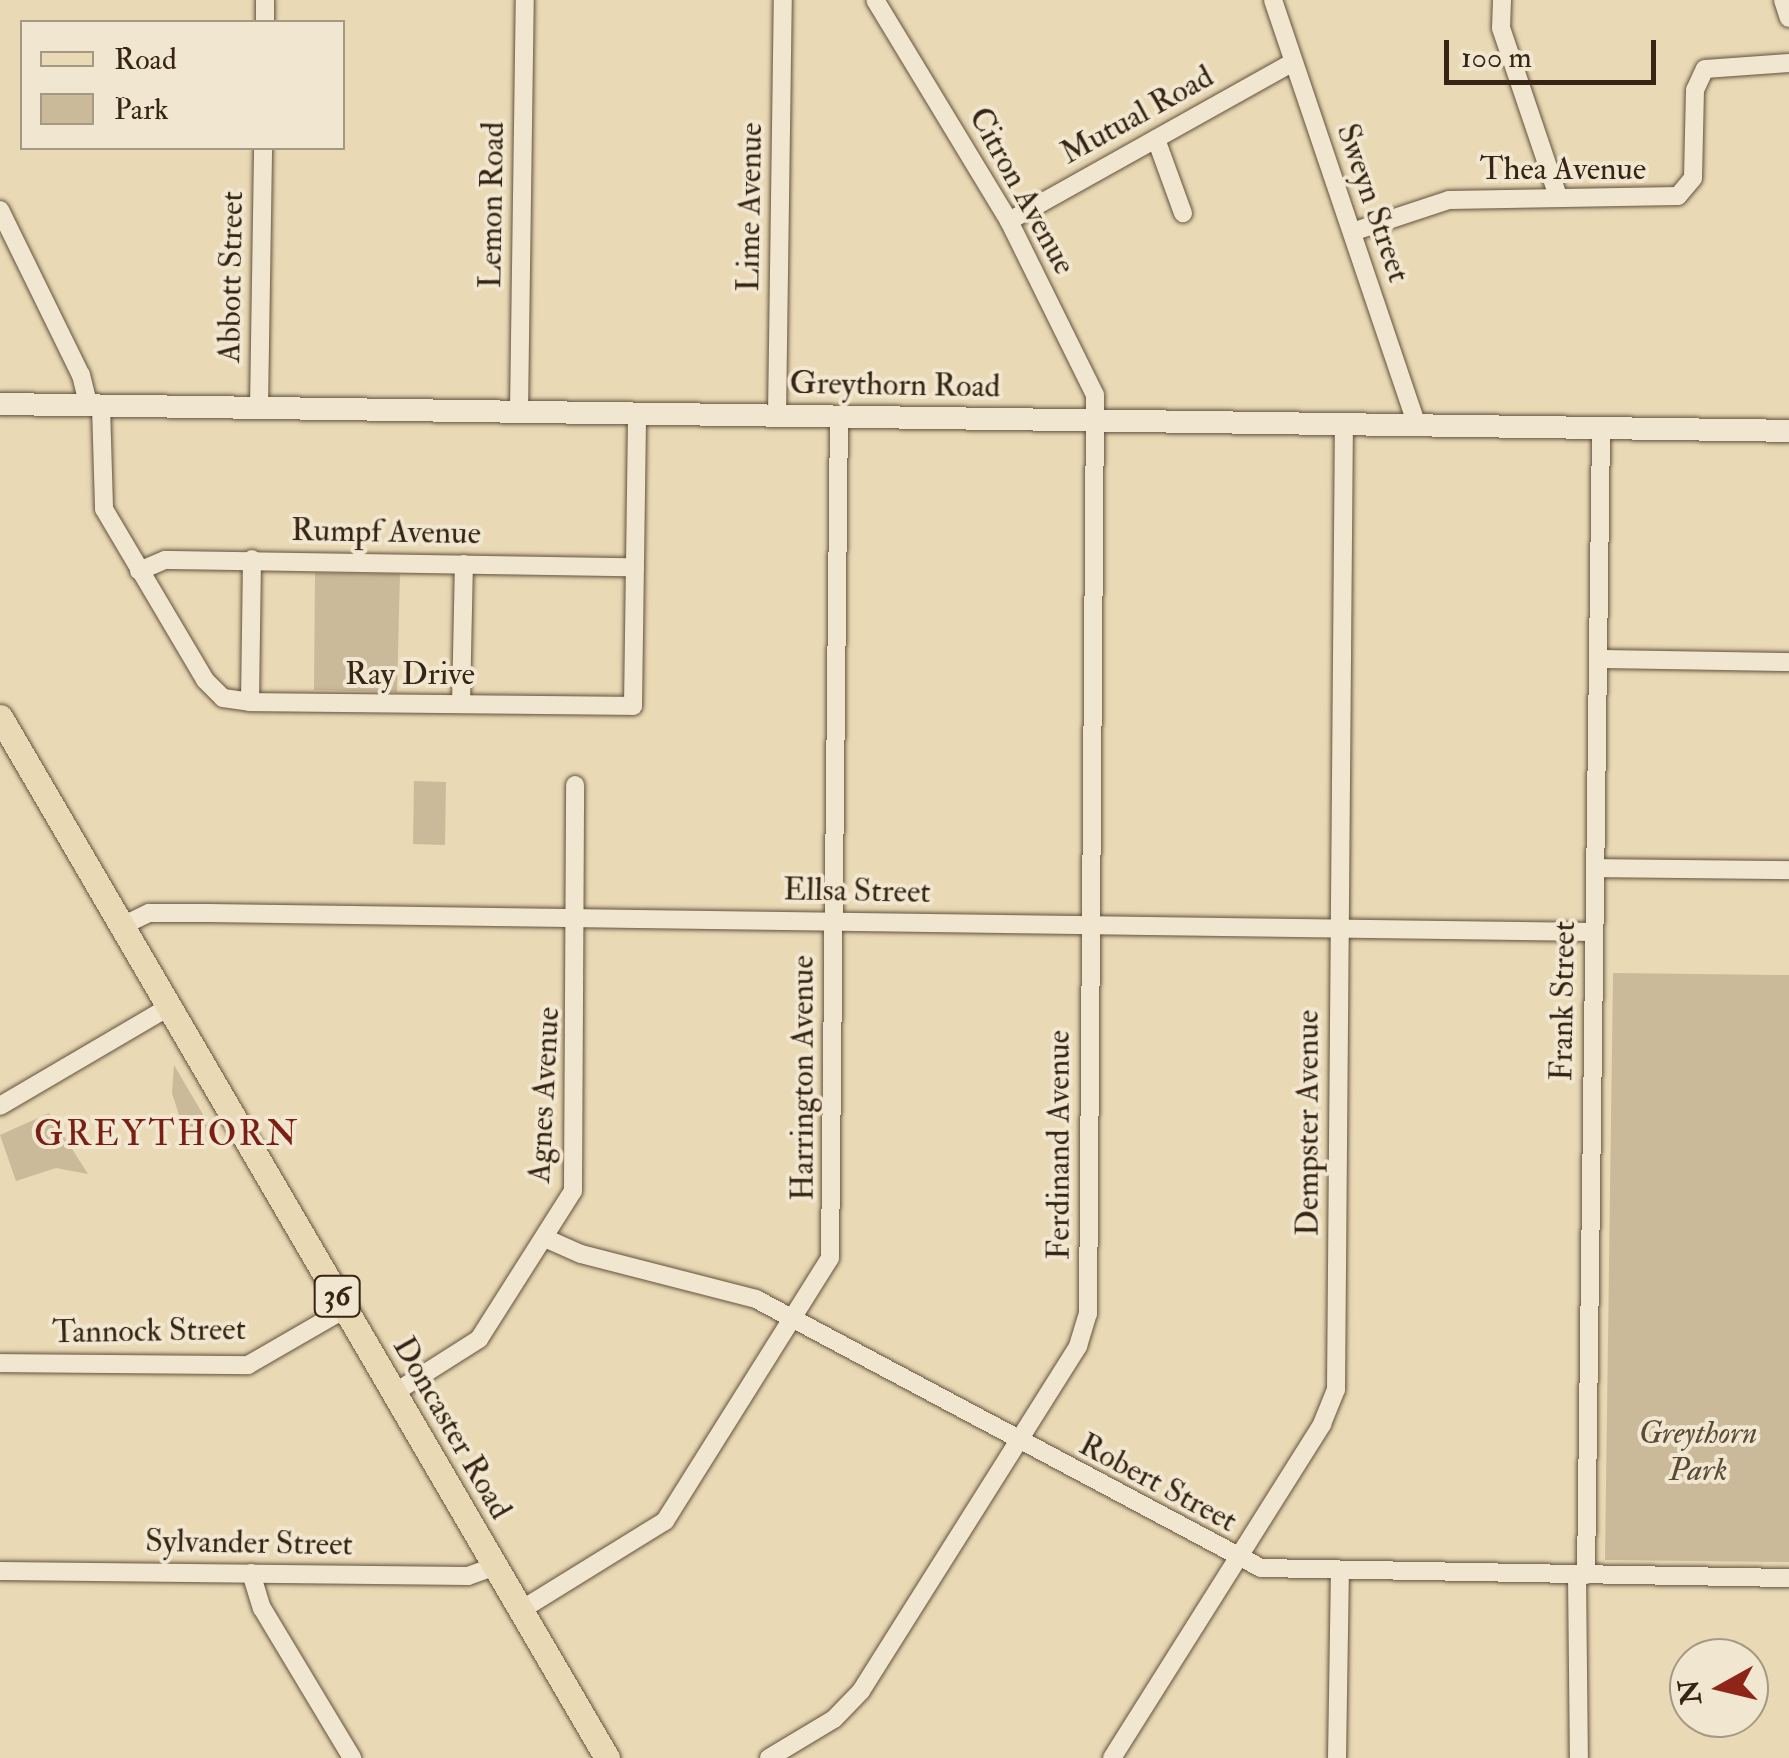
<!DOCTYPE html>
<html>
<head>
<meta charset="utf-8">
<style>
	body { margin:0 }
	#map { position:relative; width:1789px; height:1758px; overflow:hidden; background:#e9d9b5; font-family:"IM FELL Double Pica",serif }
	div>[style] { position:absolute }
	.green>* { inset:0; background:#cbba9a }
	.roads { filter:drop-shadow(0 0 2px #63523c) drop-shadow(0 0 2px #63523c) }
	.minor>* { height:18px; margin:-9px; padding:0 9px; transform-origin:9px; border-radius:9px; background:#f1e6cf }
	.secondary>* { height:22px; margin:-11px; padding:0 11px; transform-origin:11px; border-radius:11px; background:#f1e6cf }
	.primary>* { height:25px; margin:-12.5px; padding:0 12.5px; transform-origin:12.5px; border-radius:12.5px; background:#e9d9b5 }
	span { translate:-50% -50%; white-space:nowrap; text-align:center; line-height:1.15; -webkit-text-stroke:8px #f1e6cf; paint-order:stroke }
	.shield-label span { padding:2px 8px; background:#f1e6cf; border:2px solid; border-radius:8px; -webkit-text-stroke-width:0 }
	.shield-label { font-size:30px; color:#362514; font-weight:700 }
	.street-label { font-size:32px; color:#362514 }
	.park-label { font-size:32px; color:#5b4a36; font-style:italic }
	.neighbourhood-label { font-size:35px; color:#7a1f14; letter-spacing:2.5px }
	.legend { position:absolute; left:20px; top:20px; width:325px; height:130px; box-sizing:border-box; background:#f1e6cf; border:2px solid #a69984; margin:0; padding:12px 18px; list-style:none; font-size:30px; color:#362514 }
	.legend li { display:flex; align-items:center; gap:20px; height:50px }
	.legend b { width:50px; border:2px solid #a69984 }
	.north { position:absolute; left:1669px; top:1638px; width:100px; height:100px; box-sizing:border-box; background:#f1e6cf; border:2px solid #a69984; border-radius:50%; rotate:262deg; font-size:28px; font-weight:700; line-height:40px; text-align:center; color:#362514 }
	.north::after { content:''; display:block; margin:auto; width:35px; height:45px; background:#8f2418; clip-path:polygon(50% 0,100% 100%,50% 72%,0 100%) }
	.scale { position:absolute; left:1444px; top:40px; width:212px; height:45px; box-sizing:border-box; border:5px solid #362514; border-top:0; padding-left:12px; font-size:30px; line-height:35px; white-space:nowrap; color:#362514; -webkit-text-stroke:8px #f1e6cf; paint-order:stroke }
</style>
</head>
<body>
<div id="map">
	<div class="green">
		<i style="clip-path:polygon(315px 573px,400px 574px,397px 692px,314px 690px)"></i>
		<i style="clip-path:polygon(414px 781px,446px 782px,445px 845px,413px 844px)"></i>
		<i style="clip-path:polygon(1613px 973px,1789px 975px,1789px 1562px,1605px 1560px)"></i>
		<i style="clip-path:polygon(174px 1065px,215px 1135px,185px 1134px,172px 1093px)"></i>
		<i style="clip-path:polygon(49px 1113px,88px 1174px,56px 1168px,16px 1181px,0 1135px)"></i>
	</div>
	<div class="roads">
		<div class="minor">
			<i style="left:1273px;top:0;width:449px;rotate:71.3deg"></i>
			<i style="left:1502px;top:0;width:28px;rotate:92deg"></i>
			<i style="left:1501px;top:28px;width:177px;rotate:71.3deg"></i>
			<i style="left:1783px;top:0;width:19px;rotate:72deg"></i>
			<i style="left:265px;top:22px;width:22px;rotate:-90deg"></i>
			<i style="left:1156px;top:139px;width:79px;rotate:70deg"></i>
			<i style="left:0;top:210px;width:184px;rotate:63.9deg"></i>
			<i style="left:81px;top:375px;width:32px;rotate:76deg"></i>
			<i style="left:1009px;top:221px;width:326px;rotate:-29.2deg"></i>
			<i style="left:1352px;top:232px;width:102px;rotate:-18.3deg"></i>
			<i style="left:1449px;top:200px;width:229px;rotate:-1deg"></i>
			<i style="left:1678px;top:196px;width:23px;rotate:-50deg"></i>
			<i style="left:1693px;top:178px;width:88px;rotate:-88.7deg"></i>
			<i style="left:1695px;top:90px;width:23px;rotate:-65deg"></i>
			<i style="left:1705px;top:69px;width:84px;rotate:-4.1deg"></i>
			<i style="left:101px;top:406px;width:103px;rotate:88.3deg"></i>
			<i style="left:104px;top:509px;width:199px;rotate:59.4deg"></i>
			<i style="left:205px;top:680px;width:25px;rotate:45deg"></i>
			<i style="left:223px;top:698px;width:27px;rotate:8deg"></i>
			<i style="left:250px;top:702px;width:383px;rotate:0.6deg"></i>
			<i style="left:633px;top:706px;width:293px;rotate:-89.2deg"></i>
			<i style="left:259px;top:408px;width:260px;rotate:-89.1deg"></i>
			<i style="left:519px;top:412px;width:412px;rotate:-89.2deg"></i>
			<i style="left:777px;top:415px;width:415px;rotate:-89.2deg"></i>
			<i style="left:139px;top:571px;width:28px;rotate:-23deg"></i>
			<i style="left:165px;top:560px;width:470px;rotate:0.9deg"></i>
			<i style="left:1598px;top:659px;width:191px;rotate:0.9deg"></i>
			<i style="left:250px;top:702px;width:143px;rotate:-89.2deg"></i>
			<i style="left:461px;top:704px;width:140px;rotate:-88.8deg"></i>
			<i style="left:1595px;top:868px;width:194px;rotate:0.6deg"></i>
			<i style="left:122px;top:926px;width:30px;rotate:-26deg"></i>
			<i style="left:149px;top:913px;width:59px"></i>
			<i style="left:208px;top:913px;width:1386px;rotate:0.79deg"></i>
			<i style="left:0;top:1106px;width:196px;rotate:-30.4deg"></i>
			<i style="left:547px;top:1239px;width:37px;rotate:24deg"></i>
			<i style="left:581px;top:1254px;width:181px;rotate:14.4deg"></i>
			<i style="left:756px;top:1299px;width:572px;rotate:28.04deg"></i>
			<i style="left:1261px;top:1568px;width:528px;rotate:1.09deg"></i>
			<i style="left:0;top:1363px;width:248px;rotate:0.5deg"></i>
			<i style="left:248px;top:1365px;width:112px;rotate:-30deg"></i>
			<i style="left:394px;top:1393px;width:101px;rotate:-32.4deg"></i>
			<i style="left:479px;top:1339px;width:175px;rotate:-57.6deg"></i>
			<i style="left:573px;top:1191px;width:406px;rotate:-89.7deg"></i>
			<i style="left:0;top:1571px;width:468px;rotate:0.6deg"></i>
			<i style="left:468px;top:1576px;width:30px;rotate:-20deg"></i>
			<i style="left:251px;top:1573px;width:37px;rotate:73deg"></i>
			<i style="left:262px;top:1608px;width:175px;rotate:59deg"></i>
			<i style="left:1577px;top:1575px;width:183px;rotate:89.4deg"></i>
			<i style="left:1586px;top:1575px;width:1147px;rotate:-89.25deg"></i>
			<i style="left:521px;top:1610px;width:169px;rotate:-31.7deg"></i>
			<i style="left:665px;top:1521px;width:310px;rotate:-57.9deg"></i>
			<i style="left:830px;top:1258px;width:842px;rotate:-89.39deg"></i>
			<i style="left:769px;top:1758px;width:76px;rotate:-31deg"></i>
			<i style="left:834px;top:1719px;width:39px;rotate:-46deg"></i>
			<i style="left:861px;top:1691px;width:408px;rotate:-57.8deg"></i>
			<i style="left:1078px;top:1346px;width:34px;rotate:-73deg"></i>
			<i style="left:1088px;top:1314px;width:919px;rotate:-89.56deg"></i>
			<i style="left:1095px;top:395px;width:194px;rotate:-116.3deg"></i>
			<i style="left:1009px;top:221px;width:258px;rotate:-121.2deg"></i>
			<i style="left:1112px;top:1758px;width:395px;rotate:-57.8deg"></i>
			<i style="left:1322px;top:1424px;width:37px;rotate:-68deg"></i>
			<i style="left:1336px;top:1390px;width:966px;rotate:-89.53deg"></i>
			<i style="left:1337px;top:1758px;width:186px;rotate:-89.1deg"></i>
		</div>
		<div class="secondary">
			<i style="left:0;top:404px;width:1789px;rotate:0.86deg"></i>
		</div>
		<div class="primary">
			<i style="left:0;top:717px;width:1205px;rotate:59.75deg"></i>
		</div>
	</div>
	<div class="shield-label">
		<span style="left:337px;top:1296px">36</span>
	</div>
	<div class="street-label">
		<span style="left:1137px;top:115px;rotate:-29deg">Mutual Road</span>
		<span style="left:1563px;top:169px">Thea Avenue</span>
		<span style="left:1022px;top:191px;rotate:61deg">Citron Avenue</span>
		<span style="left:1373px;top:203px;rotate:71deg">Sweyn Street</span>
		<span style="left:492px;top:205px;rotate:-89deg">Lemon Road</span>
		<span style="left:750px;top:207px;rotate:-89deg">Lime Avenue</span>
		<span style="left:231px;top:277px;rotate:-89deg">Abbott Street</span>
		<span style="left:895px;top:385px;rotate:1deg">Greythorn Road</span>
		<span style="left:386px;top:532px;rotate:1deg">Rumpf Avenue</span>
		<span style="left:410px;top:674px">Ray Drive</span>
		<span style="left:857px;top:891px;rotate:1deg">Ellsa Street</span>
		<span style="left:1563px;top:1001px;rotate:-89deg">Frank Street</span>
		<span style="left:803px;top:1078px;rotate:-90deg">Harrington Avenue</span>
		<span style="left:544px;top:1095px;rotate:-87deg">Agnes Avenue</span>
		<span style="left:1308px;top:1123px;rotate:-90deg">Dempster Avenue</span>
		<span style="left:1059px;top:1145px;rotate:-90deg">Ferdinand Avenue</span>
		<span style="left:149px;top:1331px;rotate:-1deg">Tannock Street</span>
		<span style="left:452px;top:1428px;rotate:60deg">Doncaster Road</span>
		<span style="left:1158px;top:1483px;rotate:28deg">Robert Street</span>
		<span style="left:249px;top:1543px;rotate:1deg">Sylvander Street</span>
	</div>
	<div class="park-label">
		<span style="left:1698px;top:1452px">Greythorn<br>Park</span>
	</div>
	<div class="neighbourhood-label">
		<span style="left:167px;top:1134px">GREYTHORN</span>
	</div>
	<ul class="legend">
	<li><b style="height:12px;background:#e9d9b5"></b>Road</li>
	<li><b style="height:28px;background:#cbba9a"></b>Park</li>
	</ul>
	<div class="north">N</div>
	<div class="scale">100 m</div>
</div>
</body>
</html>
